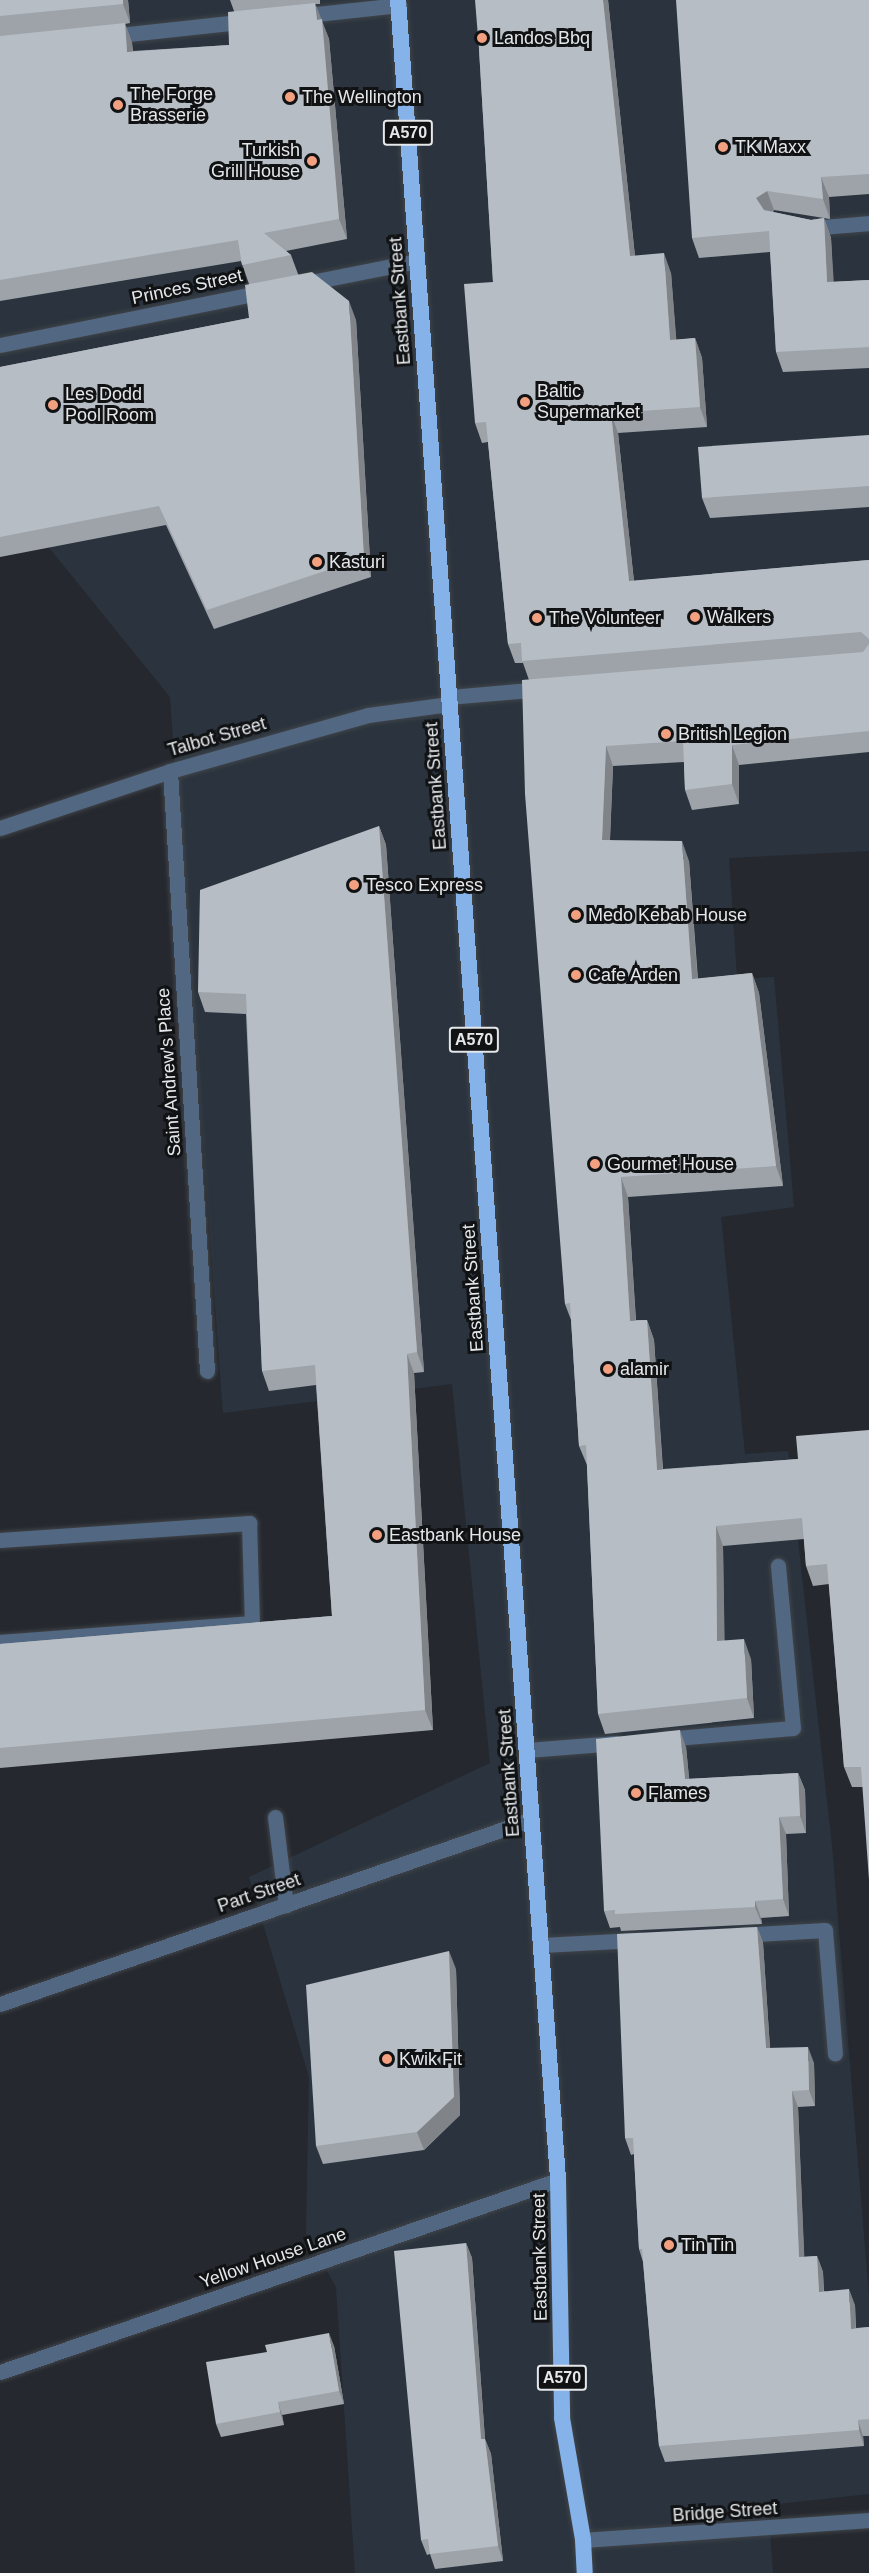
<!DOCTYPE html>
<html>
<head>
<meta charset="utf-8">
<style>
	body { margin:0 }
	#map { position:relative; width:869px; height:2573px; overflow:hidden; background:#25292f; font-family:Helvetica,sans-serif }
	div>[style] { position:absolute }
	.built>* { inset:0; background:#2b343e }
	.roads { filter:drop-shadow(0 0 2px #404449) drop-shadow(0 0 2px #404449) }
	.service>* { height:15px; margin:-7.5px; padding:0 7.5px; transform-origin:7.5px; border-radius:7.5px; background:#526882 }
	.minor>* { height:15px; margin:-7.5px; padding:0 7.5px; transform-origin:7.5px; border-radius:7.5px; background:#526882 }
	.trunk>* { height:16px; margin:-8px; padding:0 8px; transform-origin:8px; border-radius:8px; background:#85b2e8 }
	.wall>* { inset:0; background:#9da3a9 }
	.shaded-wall>* { inset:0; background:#808489 }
	.building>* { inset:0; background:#b7bdc4 }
	.dots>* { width:16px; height:16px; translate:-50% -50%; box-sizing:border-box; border:3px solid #101214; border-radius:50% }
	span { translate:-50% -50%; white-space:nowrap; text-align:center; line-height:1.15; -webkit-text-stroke:6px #101214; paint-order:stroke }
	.shield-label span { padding:2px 4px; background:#101214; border:2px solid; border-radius:4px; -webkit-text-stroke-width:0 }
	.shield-label { font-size:16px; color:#e5e8eb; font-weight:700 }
	.poi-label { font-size:18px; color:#e5e8eb }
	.left { translate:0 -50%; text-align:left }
	.right { translate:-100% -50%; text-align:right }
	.street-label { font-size:18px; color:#e5e8eb }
</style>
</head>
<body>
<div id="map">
	<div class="built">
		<i style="clip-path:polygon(0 0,869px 0,869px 851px,729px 858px,737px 979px,774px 977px,794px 1207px,721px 1217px,745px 1454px,788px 1451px,832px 1846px,869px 2297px,869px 2494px,768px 2505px,773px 2573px,355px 2573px,336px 2287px,306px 2233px,309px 2077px,249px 1877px,490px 1763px,452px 1384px,223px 1413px,170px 697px,0 487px)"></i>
	</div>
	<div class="roads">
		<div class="service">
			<i style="left:810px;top:228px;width:59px;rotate:-4.8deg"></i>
			<i style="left:170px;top:771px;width:601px;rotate:86.47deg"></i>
			<i style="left:0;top:1540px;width:250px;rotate:-3.9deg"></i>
			<i style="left:249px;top:1523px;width:100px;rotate:88.3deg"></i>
			<i style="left:252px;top:1623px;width:253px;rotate:175.7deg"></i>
			<i style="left:664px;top:1739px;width:129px;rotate:-4.9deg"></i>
			<i style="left:793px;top:1728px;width:163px;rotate:-95.3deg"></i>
			<i style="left:527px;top:1750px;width:89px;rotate:-4.5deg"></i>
			<i style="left:275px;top:1817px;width:89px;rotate:82.9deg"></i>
			<i style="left:739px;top:1935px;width:86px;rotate:-3.3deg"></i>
			<i style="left:825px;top:1930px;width:124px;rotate:85.4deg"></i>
			<i style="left:541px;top:1945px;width:96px;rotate:-3deg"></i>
		</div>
		<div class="minor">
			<i style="left:298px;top:16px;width:102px;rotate:-6.2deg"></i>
			<i style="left:110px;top:36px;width:139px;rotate:-6.2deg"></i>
			<i style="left:302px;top:284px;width:117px;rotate:-11.3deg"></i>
			<i style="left:0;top:345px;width:269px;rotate:-11.4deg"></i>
			<i style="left:449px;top:697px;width:94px;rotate:-4.9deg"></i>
			<i style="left:0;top:828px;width:179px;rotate:-18.5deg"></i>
			<i style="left:170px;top:771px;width:206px;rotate:-15.8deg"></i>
			<i style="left:368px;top:715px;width:82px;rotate:-7.7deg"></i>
			<i style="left:0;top:2004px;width:563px;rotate:-19.17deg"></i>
			<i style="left:0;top:2372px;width:590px;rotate:-18.99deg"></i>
			<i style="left:583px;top:2540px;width:287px;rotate:-4deg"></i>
		</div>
		<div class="trunk">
			<i style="left:398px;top:0;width:2186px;rotate:85.8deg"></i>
			<i style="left:558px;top:2180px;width:238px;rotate:89deg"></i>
			<i style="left:562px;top:2418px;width:124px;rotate:80.2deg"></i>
			<i style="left:583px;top:2540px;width:33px;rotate:87deg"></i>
		</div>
	</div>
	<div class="wall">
		<i style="clip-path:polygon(0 0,128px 0,130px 23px,125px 24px,132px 43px,133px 51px,229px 45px,234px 11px,230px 0,320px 0,320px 4px,315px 4px,329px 39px,347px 239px,286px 251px,291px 255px,298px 274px,356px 320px,371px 577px,214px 629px,166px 525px,0 557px,0 367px,249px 318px,249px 284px,241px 261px,0 301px)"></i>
		<i style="clip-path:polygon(608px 0,635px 256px,671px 273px,676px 340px,695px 338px,702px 358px,707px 427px,618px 433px,634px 581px,869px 560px,869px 752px,739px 765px,739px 804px,692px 810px,685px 790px,684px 762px,613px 766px,610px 840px,689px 861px,698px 979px,752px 973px,759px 993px,783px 1186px,628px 1197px,636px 1320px,647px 1320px,654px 1340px,663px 1469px,798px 1459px,869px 1430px,863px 1787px,852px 1787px,844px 1767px,829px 1584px,813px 1586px,806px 1566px,804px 1539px,723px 1546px,724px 1640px,751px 1659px,754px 1718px,605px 1734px,598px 1714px,587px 1465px,579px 1446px,571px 1320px,565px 1304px,529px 680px,523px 663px,515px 663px,508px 644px,488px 442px,482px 443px,475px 423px,493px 282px,479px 49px)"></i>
		<i style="clip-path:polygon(869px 0,869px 194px,829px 197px,830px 219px,774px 210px,773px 212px,811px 220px,824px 218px,831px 238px,833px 282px,869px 280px,869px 368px,783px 372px,776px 352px,770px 252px,699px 258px,692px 238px)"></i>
		<i style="clip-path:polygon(869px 435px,869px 507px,710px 518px,702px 498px)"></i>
		<i style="clip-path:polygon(379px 826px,386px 845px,424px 1372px,414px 1373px,433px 1730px,0 1768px,0 1644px,332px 1616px,316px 1385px,269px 1391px,262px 1371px,246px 1014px,205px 1012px,198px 992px)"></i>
		<i style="clip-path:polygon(686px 1747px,689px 1779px,798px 1773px,805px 1790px,806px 1833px,786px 1834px,789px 1916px,761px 1918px,762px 1924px,621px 1931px,620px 1927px,610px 1928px,604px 1911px)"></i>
		<i style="clip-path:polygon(757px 1927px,763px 1943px,770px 2048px,814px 2063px,815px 2106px,798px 2107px,804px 2257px,817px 2256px,823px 2272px,824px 2291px,855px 2305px,856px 2328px,869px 2327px,869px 2436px,863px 2436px,864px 2446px,665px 2462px,659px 2446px,643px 2262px,639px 2249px,634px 2154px,631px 2155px,625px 2138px)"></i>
		<i style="clip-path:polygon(456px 1969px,460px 2115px,424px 2150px,323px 2164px,316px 2146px)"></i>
		<i style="clip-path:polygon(466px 2243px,472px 2258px,485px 2439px,491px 2454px,503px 2561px,435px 2569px,430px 2554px,427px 2555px,421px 2540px)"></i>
		<i style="clip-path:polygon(334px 2346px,344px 2404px,282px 2415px,284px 2425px,221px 2437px,216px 2424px)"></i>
	</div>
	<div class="shaded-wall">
		<i style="clip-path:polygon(123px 0,128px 0,130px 23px,123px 4px)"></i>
		<i style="clip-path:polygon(603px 0,608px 0,637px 276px,630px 256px)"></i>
		<i style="clip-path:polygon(315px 3px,329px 39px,347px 239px,339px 219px)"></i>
		<i style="clip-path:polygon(125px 23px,132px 43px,134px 72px,127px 52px)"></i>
		<i style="clip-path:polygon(821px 177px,829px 197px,830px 219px,823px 199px)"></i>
		<i style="clip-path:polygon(767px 191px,774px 210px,764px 217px,756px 198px)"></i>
		<i style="clip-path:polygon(824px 218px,831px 238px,835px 302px,827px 282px)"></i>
		<i style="clip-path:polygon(664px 253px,671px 273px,678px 360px,670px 340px)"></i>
		<i style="clip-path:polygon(349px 301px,356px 320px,371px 577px,364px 558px)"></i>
		<i style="clip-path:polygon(695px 338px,702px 358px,707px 427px,700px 407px)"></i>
		<i style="clip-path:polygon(611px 413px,618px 433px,636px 601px,629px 581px)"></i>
		<i style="clip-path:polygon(732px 745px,739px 765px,739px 804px,732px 784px)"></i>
		<i style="clip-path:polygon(606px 746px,613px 766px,609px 860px,602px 840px)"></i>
		<i style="clip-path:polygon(379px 826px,386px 845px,424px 1372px,417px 1352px)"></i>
		<i style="clip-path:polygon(682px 841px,689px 861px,699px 999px,692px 979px)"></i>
		<i style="clip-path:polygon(752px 973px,759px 993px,783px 1186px,776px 1166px)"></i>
		<i style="clip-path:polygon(621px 1177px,628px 1197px,637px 1341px,630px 1321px)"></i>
		<i style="clip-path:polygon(647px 1320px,654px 1340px,664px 1490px,657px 1470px)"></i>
		<i style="clip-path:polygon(407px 1354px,414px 1373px,433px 1730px,425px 1710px)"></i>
		<i style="clip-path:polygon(716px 1526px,723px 1546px,725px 1661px,717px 1641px)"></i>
		<i style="clip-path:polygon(744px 1639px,751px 1659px,754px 1718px,747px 1698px)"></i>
		<i style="clip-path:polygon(680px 1730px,686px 1747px,691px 1796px,685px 1779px)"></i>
		<i style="clip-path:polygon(798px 1773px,805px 1790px,806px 1833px,800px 1816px)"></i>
		<i style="clip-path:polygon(779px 1817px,786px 1834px,789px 1916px,783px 1899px)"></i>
		<i style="clip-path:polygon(755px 1901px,761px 1918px,762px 1924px,755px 1907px)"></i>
		<i style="clip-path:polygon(757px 1927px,763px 1943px,771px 2064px,766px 2048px)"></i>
		<i style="clip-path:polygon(449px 1951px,456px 1969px,460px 2115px,424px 2150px,417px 2132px)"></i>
		<i style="clip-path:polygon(808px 2047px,814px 2063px,815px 2106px,809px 2090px)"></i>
		<i style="clip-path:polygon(792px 2091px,798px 2107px,805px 2273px,799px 2257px)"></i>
		<i style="clip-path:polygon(466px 2243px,472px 2258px,486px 2454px,481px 2439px)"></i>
		<i style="clip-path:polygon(817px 2256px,823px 2272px,824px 2308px,819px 2292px)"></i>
		<i style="clip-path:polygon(849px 2289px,855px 2305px,856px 2345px,851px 2329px)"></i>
		<i style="clip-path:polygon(329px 2333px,334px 2346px,344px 2404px,339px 2391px)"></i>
		<i style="clip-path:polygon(278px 2402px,282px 2415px,284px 2425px,280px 2412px)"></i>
		<i style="clip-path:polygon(858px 2420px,863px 2436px,864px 2446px,859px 2430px)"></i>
		<i style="clip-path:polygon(485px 2439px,491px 2454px,503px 2561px,498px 2546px)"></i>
	</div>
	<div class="building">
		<i style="clip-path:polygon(0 0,123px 0,123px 4px,0 16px)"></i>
		<i style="clip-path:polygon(475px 0,603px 0,630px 256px,664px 253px,670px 340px,695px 338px,700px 407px,611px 413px,629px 581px,869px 560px,869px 639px,861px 632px,522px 661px,521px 643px,508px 644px,486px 422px,475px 423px,464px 284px,493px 282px,479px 49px)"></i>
		<i style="clip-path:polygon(676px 0,869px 0,869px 174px,821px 177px,823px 199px,767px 191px,756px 198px,764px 210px,811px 220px,824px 218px,827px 282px,869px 280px,869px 347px,776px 352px,769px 231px,692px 238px)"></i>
		<i style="clip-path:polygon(315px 3px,317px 20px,322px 19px,339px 219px,264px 233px,291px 255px,242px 265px,238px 240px,0 280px,0 36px,125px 23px,127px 52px,229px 45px,228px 12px)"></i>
		<i style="clip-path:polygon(312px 272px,349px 301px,364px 558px,207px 610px,159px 506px,0 537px,0 367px,249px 318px,245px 285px)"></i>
		<i style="clip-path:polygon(869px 435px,869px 486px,702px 498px,698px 447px)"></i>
		<i style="clip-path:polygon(869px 644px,869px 731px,732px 745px,732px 784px,685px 790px,683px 741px,606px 746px,602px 840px,682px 841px,692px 979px,752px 973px,776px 1166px,621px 1177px,630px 1321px,647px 1320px,657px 1470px,798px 1459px,796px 1436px,869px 1430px,869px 1880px,861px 1767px,844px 1767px,827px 1564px,806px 1566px,802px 1518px,716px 1526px,717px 1641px,744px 1639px,747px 1698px,598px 1714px,586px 1445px,579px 1446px,570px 1303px,565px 1304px,525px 794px,522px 680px,863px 652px)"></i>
		<i style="clip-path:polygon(379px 826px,417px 1352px,407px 1354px,425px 1710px,0 1748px,0 1644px,332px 1616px,315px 1365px,262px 1371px,246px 994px,198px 992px,200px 890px)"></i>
		<i style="clip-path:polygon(680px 1730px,685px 1779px,798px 1773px,800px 1816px,779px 1817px,783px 1899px,755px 1901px,755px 1907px,615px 1914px,615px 1910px,604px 1911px,596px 1739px)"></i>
		<i style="clip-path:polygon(757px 1927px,766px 2048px,808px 2047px,809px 2090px,792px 2091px,799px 2257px,817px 2256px,819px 2292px,849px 2289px,851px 2329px,869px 2327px,869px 2419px,858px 2420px,859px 2430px,659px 2446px,642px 2249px,639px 2249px,633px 2138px,625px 2138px,617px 1934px)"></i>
		<i style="clip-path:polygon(449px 1951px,454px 2097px,417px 2132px,316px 2146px,306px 1985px)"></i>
		<i style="clip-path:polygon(466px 2243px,481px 2439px,485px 2439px,498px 2546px,430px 2554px,428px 2539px,421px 2540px,394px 2251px)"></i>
		<i style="clip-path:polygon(329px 2333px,339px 2391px,278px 2402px,280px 2412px,216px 2424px,206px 2362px,267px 2352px,265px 2345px)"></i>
	</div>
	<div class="dots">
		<i style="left:482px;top:38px;background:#f2a07f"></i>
		<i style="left:290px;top:97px;background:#f2a07f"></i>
		<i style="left:118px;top:105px;background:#f2a07f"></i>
		<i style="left:723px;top:147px;background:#f2a07f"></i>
		<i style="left:312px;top:161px;background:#f2a07f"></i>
		<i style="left:525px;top:402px;background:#f2a07f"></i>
		<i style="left:53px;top:405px;background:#f2a07f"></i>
		<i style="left:317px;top:562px;background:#f2a07f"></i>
		<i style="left:695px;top:617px;background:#f2a07f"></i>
		<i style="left:537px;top:618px;background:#f2a07f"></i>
		<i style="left:666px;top:734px;background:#f2a07f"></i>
		<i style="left:354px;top:885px;background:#f2a07f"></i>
		<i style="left:576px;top:915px;background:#f2a07f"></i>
		<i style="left:576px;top:975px;background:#f2a07f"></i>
		<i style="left:595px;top:1164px;background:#f2a07f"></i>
		<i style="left:608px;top:1369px;background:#f2a07f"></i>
		<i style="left:377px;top:1535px;background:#f2a07f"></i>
		<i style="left:636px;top:1793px;background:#f2a07f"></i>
		<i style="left:387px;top:2059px;background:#f2a07f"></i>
		<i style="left:669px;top:2245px;background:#f2a07f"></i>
	</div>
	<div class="shield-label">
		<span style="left:408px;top:133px">A570</span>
		<span style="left:474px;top:1040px">A570</span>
		<span style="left:562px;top:2378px">A570</span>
	</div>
	<div class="poi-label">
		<span class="left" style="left:494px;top:38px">Landos Bbq</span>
		<span class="left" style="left:130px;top:105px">The Forge<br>Brasserie</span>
		<span class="left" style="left:302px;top:97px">The Wellington</span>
		<span class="left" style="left:735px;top:147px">TK Maxx</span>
		<span class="right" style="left:300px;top:161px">Turkish<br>Grill House</span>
		<span class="left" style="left:537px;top:402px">Baltic<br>Supermarket</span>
		<span class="left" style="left:65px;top:405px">Les Dodd<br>Pool Room</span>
		<span class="left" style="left:329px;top:562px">Kasturi</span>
		<span class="left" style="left:707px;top:617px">Walkers</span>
		<span class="left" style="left:549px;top:618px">The Volunteer</span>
		<span class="left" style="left:678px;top:734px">British Legion</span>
		<span class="left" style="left:366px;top:885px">Tesco Express</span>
		<span class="left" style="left:588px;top:915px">Medo Kebab House</span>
		<span class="left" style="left:588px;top:975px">Cafe Arden</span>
		<span class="left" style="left:607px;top:1164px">Gourmet House</span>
		<span class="left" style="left:620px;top:1369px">alamir</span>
		<span class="left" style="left:389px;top:1535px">Eastbank House</span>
		<span class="left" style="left:648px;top:1793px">Flames</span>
		<span class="left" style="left:399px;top:2059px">Kwik Fit</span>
		<span class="left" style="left:681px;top:2245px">Tin Tin</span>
	</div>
	<div class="street-label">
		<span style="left:187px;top:287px;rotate:-12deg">Princes Street</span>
		<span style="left:400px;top:301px;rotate:-94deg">Eastbank Street</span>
		<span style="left:217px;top:737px;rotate:-16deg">Talbot Street</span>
		<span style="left:436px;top:786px;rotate:-94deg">Eastbank Street</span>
		<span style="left:169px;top:1072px;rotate:-94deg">Saint Andrew's Place</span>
		<span style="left:473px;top:1288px;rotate:-94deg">Eastbank Street</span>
		<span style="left:509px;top:1773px;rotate:-94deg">Eastbank Street</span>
		<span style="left:259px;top:1893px;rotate:-19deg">Part Street</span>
		<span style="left:540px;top:2257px;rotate:-91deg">Eastbank Street</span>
		<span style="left:273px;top:2258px;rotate:-19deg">Yellow House Lane</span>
		<span style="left:725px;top:2512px;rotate:-4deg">Bridge Street</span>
	</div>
</div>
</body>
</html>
